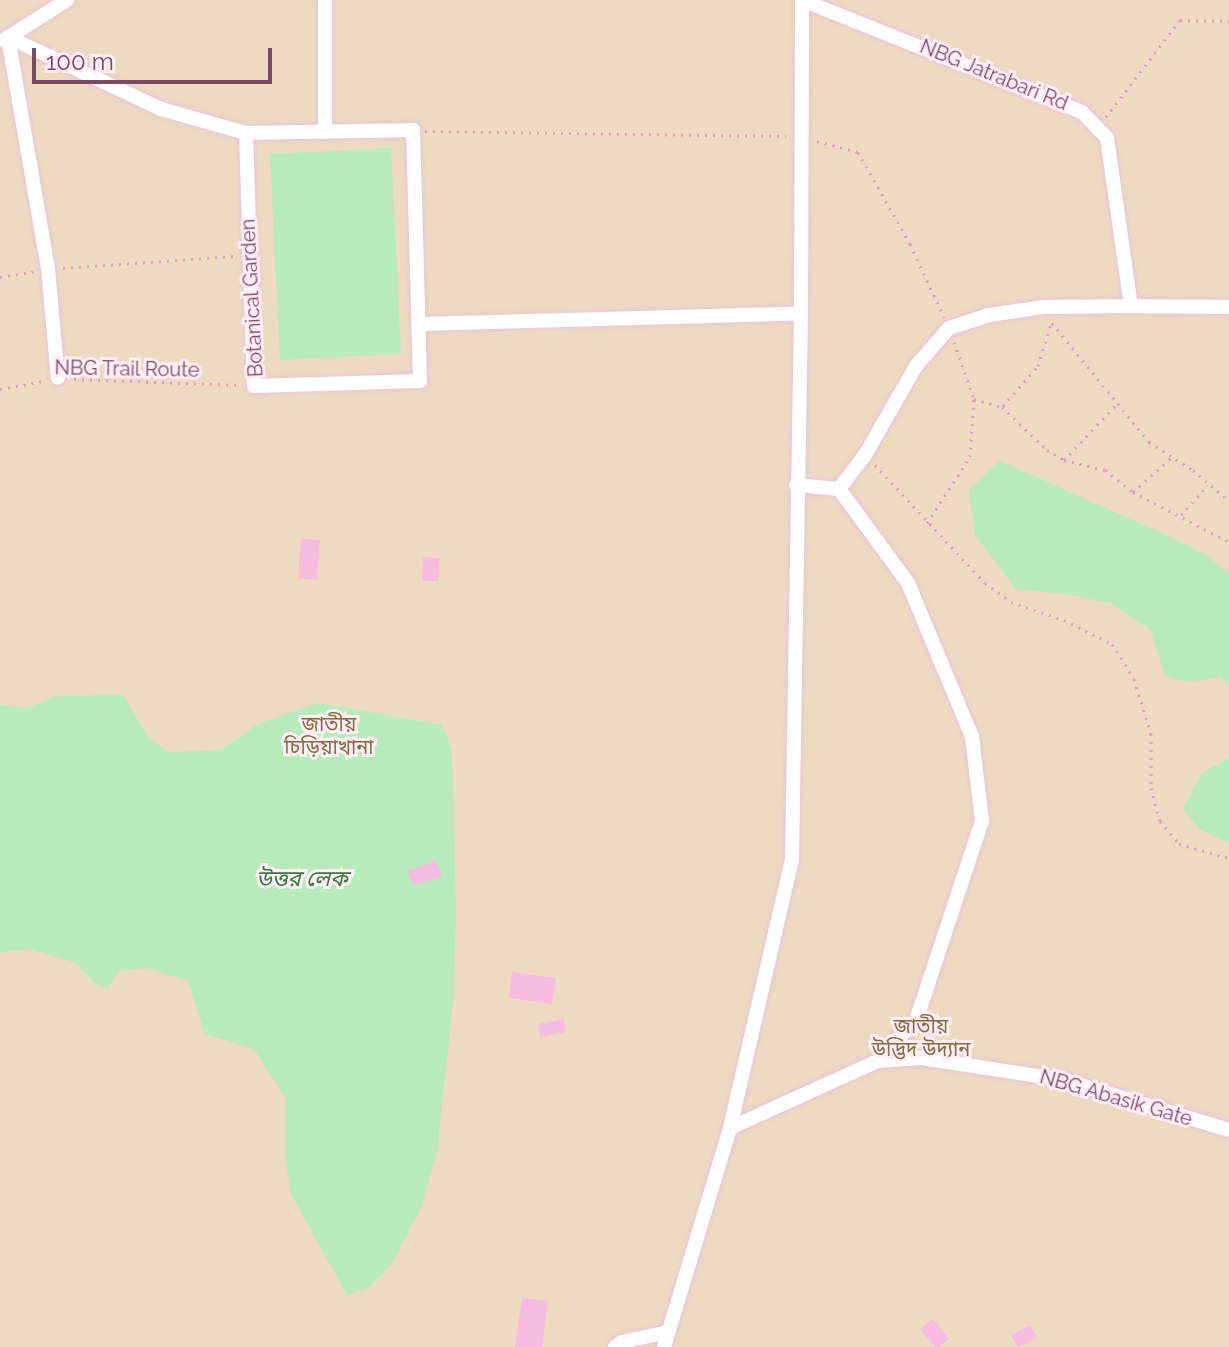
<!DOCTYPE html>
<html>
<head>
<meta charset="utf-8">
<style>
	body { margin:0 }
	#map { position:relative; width:1229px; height:1347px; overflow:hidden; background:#fee5f0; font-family:Raleway,"Noto Sans Bengali",sans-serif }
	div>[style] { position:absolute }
	.green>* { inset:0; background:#eedac1 }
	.water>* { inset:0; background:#b7ebbc }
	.building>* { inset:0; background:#f7bae1 }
	.path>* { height:3px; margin-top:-1.5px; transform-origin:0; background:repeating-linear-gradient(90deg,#dc9cc6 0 2px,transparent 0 8px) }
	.roads { filter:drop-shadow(0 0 2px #e9c4d9) drop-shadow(0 0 2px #e9c4d9) }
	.street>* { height:14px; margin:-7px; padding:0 7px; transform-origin:7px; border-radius:7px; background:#fff }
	span { translate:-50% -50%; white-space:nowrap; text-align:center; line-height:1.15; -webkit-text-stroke:6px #ffeef5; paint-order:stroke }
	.street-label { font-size:20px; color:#7b476a }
	.park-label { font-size:20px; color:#826b3d }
	.water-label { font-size:22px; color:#367a3e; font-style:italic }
	.scale { position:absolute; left:32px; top:48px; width:240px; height:36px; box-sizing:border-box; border:4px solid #7b476a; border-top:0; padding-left:10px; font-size:24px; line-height:28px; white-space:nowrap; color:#7b476a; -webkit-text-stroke:6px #ffeef5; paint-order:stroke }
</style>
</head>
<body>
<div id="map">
	<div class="green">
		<i style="clip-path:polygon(0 0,1229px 0,1229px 1347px,0 1347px)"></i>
	</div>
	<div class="water">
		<i style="clip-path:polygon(391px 148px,401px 354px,280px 360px,270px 154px)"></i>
		<i style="clip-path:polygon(1000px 461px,1173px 538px,1208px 556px,1229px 574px,1229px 686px,1221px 677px,1187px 682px,1165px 675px,1150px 629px,1111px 604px,1073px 595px,1016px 589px,975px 535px,969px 490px)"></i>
		<i style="clip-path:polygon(123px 695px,148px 737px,168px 752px,221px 750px,258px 724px,318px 703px,442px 725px,452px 750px,456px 915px,453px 1003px,437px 1151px,421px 1208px,392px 1263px,368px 1289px,347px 1295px,291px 1194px,285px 1156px,285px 1097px,254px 1049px,205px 1034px,188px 981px,147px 968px,119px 971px,107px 989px,94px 983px,76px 963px,31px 949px,0 952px,0 705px,27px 708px,58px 696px)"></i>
		<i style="clip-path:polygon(1229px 758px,1229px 843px,1199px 829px,1183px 808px,1202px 773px)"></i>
	</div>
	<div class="building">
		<i style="clip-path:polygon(301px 539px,320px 540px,317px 580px,298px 578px)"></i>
		<i style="clip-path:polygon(423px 557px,440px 558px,438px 581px,422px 581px)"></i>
		<i style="clip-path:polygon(436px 861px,442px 876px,413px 886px,407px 871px)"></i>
		<i style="clip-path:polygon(512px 972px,556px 978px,552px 1004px,509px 998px)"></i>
		<i style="clip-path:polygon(564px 1019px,566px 1032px,540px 1037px,538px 1024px)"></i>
		<i style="clip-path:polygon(522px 1298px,548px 1301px,542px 1347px,515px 1347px)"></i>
		<i style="clip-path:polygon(933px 1319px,949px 1339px,939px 1347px,935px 1347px,920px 1329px)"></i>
		<i style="clip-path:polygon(1030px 1325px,1037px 1338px,1018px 1347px,1011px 1335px)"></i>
	</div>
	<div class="path">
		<i style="left:1106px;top:117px;width:122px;rotate:-52.7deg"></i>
		<i style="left:1180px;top:20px;width:49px;rotate:1.2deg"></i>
		<i style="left:425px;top:131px;width:361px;rotate:0.8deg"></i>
		<i style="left:817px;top:141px;width:42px;rotate:15deg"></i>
		<i style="left:858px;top:152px;width:106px;rotate:60.5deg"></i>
		<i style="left:910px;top:244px;width:81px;rotate:65deg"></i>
		<i style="left:63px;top:268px;width:172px;rotate:-4deg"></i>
		<i style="left:0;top:277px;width:36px;rotate:-9deg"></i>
		<i style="left:1052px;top:323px;width:154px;rotate:50.8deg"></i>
		<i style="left:1149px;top:442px;width:52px;rotate:32.5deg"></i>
		<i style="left:1193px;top:470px;width:48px;rotate:40.7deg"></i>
		<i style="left:954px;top:342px;width:60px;rotate:70.7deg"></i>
		<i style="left:74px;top:379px;width:164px;rotate:2.1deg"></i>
		<i style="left:0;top:389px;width:44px;rotate:-10.5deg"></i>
		<i style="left:1003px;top:406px;width:53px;rotate:-48.8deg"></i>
		<i style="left:1038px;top:366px;width:44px;rotate:-72.8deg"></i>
		<i style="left:1064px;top:460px;width:76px;rotate:-46.6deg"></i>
		<i style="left:875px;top:465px;width:161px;rotate:47deg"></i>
		<i style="left:985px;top:583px;width:32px;rotate:36deg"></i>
		<i style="left:1011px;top:602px;width:56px;rotate:18.8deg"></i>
		<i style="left:1064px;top:620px;width:54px;rotate:26.6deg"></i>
		<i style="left:1112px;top:644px;width:41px;rotate:57.8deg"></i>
		<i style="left:1134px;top:679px;width:58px;rotate:72.8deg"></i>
		<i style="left:1151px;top:734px;width:54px;rotate:90deg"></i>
		<i style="left:1151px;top:788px;width:34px;rotate:75deg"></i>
		<i style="left:1160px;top:821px;width:30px;rotate:50deg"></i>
		<i style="left:1179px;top:844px;width:52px;rotate:15.6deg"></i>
		<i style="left:1133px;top:492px;width:52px;rotate:-41.9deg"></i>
		<i style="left:1181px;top:515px;width:40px;rotate:-48deg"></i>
		<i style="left:927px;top:523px;width:79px;rotate:-56.9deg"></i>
		<i style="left:970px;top:457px;width:58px;rotate:-86.1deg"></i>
		<i style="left:974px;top:399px;width:29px;rotate:16deg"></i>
		<i style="left:1002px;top:407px;width:62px;rotate:43.7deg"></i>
		<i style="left:1047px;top:450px;width:20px;rotate:30deg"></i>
		<i style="left:1064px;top:460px;width:42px;rotate:13.7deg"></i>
		<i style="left:1105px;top:470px;width:36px;rotate:38deg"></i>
		<i style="left:1133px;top:492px;width:108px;rotate:27.5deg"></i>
	</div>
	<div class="roads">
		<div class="street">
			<i style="left:8px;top:37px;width:169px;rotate:25.2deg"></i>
			<i style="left:161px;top:109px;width:88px;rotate:15.8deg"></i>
			<i style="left:246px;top:133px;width:167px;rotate:-1deg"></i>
			<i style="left:413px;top:130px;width:251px;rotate:88.4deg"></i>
			<i style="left:420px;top:381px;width:166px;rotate:178.3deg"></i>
			<i style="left:254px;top:386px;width:253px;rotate:-91.8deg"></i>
			<i style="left:8px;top:37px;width:235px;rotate:80.2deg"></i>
			<i style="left:48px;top:269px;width:109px;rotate:84.8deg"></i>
			<i style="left:4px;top:40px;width:75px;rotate:-32.4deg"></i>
			<i style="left:325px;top:132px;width:132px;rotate:-90deg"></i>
			<i style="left:419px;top:324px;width:382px;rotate:-1.6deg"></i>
			<i style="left:796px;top:485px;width:43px;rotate:5.3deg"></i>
			<i style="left:839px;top:489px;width:117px;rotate:53.7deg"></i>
			<i style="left:908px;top:583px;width:167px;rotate:67.4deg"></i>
			<i style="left:972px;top:737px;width:85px;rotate:83.2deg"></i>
			<i style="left:982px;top:821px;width:210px;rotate:108.3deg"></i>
			<i style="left:916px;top:1020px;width:56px;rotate:132.8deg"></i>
			<i style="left:839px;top:489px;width:43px;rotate:-52.6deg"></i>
			<i style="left:865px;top:455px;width:103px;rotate:-60.2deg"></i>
			<i style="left:916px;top:366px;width:50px;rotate:-49deg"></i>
			<i style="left:949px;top:328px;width:42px;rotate:-18deg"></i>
			<i style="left:989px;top:315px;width:56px;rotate:-8.3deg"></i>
			<i style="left:1044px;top:307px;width:87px;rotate:-0.7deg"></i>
			<i style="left:730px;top:1128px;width:162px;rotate:-24.4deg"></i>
			<i style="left:878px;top:1061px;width:42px;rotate:-4.1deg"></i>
			<i style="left:920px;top:1058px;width:146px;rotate:8.7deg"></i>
			<i style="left:1064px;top:1080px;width:172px;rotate:16.9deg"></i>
			<i style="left:615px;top:1347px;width:9px;rotate:-36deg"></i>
			<i style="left:622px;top:1342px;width:47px;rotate:-12.3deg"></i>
			<i style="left:664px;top:1347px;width:229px;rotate:-73.2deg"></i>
			<i style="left:730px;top:1128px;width:275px;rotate:-77deg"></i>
			<i style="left:792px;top:860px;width:547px;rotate:-89.06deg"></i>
			<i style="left:801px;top:313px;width:313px;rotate:-89.8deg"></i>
			<i style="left:802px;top:0;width:302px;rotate:21.8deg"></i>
			<i style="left:1082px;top:112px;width:36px;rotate:46deg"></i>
			<i style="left:1107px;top:138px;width:170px;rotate:81.9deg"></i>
			<i style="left:1131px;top:306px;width:98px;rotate:0.6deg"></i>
		</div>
	</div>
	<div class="street-label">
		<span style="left:994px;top:75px;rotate:22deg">NBG Jatrabari Rd</span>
		<span style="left:252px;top:298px;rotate:-93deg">Botanical Garden</span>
		<span style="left:127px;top:369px;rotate:1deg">NBG Trail Route</span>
		<span style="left:1116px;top:1098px;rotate:16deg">NBG Abasik Gate</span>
	</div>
	<div class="park-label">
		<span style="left:329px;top:736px">জাতীয়<br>চিড়িয়াখানা</span>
		<span style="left:921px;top:1038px">জাতীয়<br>উদ্ভিদ উদ্যান</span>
	</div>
	<div class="water-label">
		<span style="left:302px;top:879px">উত্তর লেক</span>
	</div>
	<div class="scale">100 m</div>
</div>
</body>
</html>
